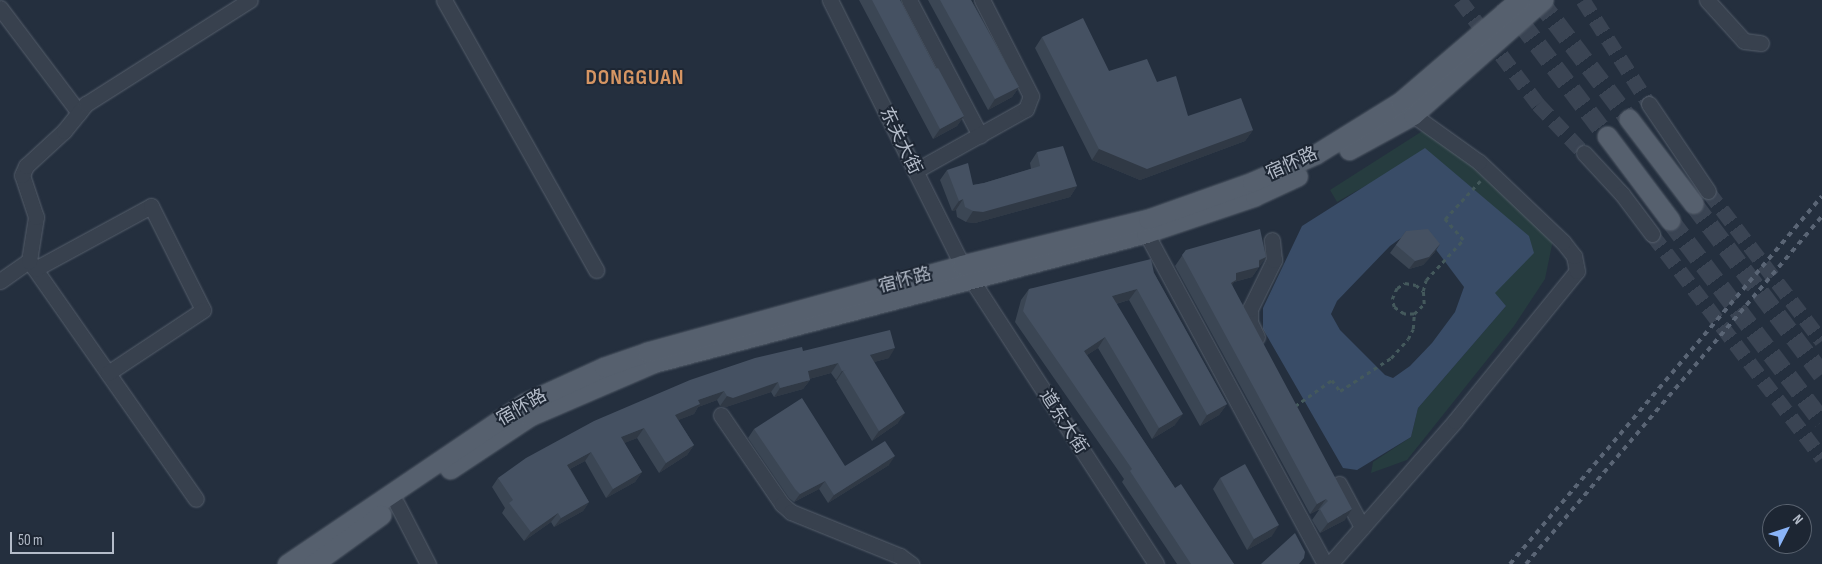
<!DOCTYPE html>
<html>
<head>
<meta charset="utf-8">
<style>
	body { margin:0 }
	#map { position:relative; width:1822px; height:564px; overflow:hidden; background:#242f3e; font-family:"Sofia Sans Condensed","Noto Sans SC",sans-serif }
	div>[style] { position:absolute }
	.green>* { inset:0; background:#263c3f }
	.water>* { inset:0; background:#394c67 }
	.minor-tunnel>* { height:15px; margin-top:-7.5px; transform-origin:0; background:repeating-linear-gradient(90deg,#3a4453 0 15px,transparent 0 23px) }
	.major-tunnel>* { height:19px; margin-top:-9.5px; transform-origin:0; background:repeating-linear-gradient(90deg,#3a4453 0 19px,transparent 0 28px) }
	.path>* { height:2.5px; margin-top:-1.25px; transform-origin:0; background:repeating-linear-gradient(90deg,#44595c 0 4px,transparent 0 8px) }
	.roads { filter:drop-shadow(0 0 1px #565f6c) drop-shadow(0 0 1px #565f6c) }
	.minor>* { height:15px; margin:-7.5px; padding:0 7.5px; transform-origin:7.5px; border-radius:7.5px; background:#38414e }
	.major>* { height:19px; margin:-9.5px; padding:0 9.5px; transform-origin:9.5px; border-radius:9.5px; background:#56606e }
	.rail>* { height:4px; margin-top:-2px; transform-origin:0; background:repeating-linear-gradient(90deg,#5a6575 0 5px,transparent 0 10px) }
	.wall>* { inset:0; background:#3b4654 }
	.shaded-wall>* { inset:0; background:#303945 }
	.building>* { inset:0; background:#455162 }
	span { translate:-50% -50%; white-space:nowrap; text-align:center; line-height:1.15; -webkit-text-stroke:4px #1d2633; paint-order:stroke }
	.street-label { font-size:18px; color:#b4bcc9 }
	.district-label { font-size:22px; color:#d59563; font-weight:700; letter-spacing:1px }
	.north { position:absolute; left:1762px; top:504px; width:50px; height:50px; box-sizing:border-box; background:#1d2633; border:1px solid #59626f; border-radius:50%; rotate:49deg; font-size:14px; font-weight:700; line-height:20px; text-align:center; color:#b4bcc9 }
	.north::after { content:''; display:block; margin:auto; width:18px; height:22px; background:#8ab4f8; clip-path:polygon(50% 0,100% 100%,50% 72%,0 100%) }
	.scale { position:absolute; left:10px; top:532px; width:104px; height:22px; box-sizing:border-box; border:2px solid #b4bcc9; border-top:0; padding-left:6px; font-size:15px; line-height:18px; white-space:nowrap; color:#b4bcc9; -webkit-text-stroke:4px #1d2633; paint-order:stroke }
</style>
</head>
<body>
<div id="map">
	<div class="green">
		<i style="clip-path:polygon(1424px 130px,1458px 151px,1553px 240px,1545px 279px,1514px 326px,1407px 460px,1371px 473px,1373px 462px,1411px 437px,1418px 408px,1506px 306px,1367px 185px,1337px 202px,1330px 190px)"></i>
	</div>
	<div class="water">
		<i style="clip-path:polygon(evenodd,1425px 148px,1529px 236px,1534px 253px,1495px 293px,1506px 306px,1418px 408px,1411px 437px,1357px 470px,1343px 468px,1263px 329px,1263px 308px,1302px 226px,1425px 148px,1417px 234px,1431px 243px,1464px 287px,1455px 312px,1432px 343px,1410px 366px,1393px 378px,1385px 375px,1340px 330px,1331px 314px,1337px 301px,1390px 246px,1401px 238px,1417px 234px)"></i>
	</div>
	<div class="minor-tunnel">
		<i style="left:1460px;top:0;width:130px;rotate:53.1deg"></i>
		<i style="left:1538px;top:104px;width:67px;rotate:46.8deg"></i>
		<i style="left:1583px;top:0;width:123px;rotate:57.6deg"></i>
		<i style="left:1708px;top:191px;width:188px;rotate:52.8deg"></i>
		<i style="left:1652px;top:234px;width:281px;rotate:52.8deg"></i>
	</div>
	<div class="major-tunnel">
		<i style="left:1504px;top:0;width:171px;rotate:52.9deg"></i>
		<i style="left:1539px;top:0;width:149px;rotate:52.9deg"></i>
		<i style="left:1693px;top:203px;width:214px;rotate:53deg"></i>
		<i style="left:1670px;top:220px;width:252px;rotate:52.9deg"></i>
	</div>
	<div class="path">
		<i style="left:1414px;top:314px;width:10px;rotate:180deg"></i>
		<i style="left:1404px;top:314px;width:12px;rotate:-145deg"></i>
		<i style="left:1394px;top:307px;width:8px;rotate:-104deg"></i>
		<i style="left:1392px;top:299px;width:12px;rotate:-66deg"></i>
		<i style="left:1397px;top:288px;width:9px;rotate:-32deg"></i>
		<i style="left:1405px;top:283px;width:11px;rotate:10deg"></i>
		<i style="left:1416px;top:285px;width:9px;rotate:41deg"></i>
		<i style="left:1295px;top:406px;width:45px;rotate:-35.1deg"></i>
		<i style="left:1332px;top:380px;width:14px;rotate:54deg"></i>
		<i style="left:1340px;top:391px;width:61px;rotate:-32.9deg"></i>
		<i style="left:1391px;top:358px;width:25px;rotate:-48deg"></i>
		<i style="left:1408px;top:339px;width:11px;rotate:-63deg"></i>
		<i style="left:1413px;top:329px;width:15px;rotate:-86deg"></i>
		<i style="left:1414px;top:314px;width:14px;rotate:-45deg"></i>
		<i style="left:1424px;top:304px;width:13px;rotate:-94deg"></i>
		<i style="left:1423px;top:291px;width:11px;rotate:-75deg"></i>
		<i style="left:1426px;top:280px;width:54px;rotate:-47.2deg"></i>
		<i style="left:1463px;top:240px;width:28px;rotate:-131deg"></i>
		<i style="left:1445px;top:219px;width:52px;rotate:-47.4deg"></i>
	</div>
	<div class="roads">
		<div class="minor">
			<i style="left:444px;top:0;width:310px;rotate:60.6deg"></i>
			<i style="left:830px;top:0;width:296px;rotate:63.5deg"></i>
			<i style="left:962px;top:265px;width:356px;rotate:57deg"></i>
			<i style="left:909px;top:0;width:153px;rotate:62.3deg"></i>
			<i style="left:1707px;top:0;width:55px;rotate:47.9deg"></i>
			<i style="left:1744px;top:41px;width:17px;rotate:7deg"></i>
			<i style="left:0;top:8px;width:131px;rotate:53deg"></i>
			<i style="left:1649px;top:104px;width:105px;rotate:55.9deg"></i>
			<i style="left:1584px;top:153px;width:56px;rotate:47.2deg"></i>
			<i style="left:1622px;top:194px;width:50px;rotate:53.1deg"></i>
			<i style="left:915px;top:171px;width:127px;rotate:-29.2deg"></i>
			<i style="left:1026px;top:109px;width:14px;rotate:-69deg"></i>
			<i style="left:1031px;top:96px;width:108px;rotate:-117deg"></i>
			<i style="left:1146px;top:233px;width:376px;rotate:61.6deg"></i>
			<i style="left:30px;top:262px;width:289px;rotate:55deg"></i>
			<i style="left:35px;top:269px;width:132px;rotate:-28.5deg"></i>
			<i style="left:151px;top:206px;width:116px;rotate:63.4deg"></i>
			<i style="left:203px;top:310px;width:114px;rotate:146.4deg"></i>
			<i style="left:0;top:281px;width:35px;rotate:-35deg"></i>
			<i style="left:29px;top:261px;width:45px;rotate:-81deg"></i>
			<i style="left:36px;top:217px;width:44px;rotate:-108.4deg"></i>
			<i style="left:22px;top:175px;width:10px;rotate:-66deg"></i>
			<i style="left:26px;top:166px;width:52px;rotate:-42.6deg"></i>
			<i style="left:64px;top:131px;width:35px;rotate:-51deg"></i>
			<i style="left:86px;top:104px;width:194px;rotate:-32.4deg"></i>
			<i style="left:1257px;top:337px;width:17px;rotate:-115deg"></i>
			<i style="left:1250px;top:322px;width:13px;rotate:-90deg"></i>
			<i style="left:1250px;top:309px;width:55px;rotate:-63.9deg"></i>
			<i style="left:1274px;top:260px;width:20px;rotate:-96deg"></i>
			<i style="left:721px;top:415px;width:108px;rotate:55.6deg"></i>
			<i style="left:782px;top:504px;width:12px;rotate:42deg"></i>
			<i style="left:791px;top:512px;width:118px;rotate:22deg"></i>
			<i style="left:900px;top:556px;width:14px;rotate:36deg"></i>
			<i style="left:1339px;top:484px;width:49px;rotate:61.9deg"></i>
			<i style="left:397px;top:504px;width:68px;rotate:62.7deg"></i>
			<i style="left:1330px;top:564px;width:190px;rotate:-48.8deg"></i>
			<i style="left:1455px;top:421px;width:193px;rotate:-50.9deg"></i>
			<i style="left:1577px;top:271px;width:15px;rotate:-101deg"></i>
			<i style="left:1574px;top:256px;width:18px;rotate:-128deg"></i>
			<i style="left:1563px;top:242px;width:116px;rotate:-136.4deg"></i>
			<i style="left:1479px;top:162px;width:81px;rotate:-144.5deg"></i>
		</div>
		<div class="major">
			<i style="left:1629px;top:119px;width:106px;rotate:52.7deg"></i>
			<i style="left:1607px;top:136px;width:105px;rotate:53.1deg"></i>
			<i style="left:1349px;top:150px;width:73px;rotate:-28.7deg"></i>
			<i style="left:1413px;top:115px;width:174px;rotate:-41.5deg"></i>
			<i style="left:450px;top:469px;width:96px;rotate:-33.5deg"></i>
			<i style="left:530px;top:416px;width:134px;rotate:-23.3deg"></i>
			<i style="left:653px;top:363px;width:510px;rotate:-14.77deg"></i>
			<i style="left:1146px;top:233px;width:115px;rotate:-18.7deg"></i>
			<i style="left:1255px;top:196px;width:47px;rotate:-24.9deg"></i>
			<i style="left:287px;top:564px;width:287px;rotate:-34.1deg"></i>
			<i style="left:525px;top:403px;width:87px;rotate:-24.5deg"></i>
			<i style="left:604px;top:367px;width:46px;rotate:-19.2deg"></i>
			<i style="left:647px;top:352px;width:327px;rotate:-15.4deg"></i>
			<i style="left:962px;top:265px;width:192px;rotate:-13.9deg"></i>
			<i style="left:1148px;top:219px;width:110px;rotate:-19.6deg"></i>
			<i style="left:1252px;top:182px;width:70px;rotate:-23.6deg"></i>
			<i style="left:1316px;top:154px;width:99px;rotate:-31.8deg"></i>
			<i style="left:1400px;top:102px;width:157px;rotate:-40.6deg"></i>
			<i style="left:313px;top:564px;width:84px;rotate:-35.8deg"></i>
		</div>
	</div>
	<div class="rail">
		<i style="left:1510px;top:564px;width:482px;rotate:-49.7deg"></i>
		<i style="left:1526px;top:564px;width:457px;rotate:-49.6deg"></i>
	</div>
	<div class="wall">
		<i style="clip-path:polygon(859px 0,900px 0,936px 69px,964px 116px,957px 126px,933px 139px)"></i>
		<i style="clip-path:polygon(928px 0,971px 0,1019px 87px,1012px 97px,988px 110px)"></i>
		<i style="clip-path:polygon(1042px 37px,1109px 71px,1157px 82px,1188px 116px,1253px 130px,1245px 141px,1140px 180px,1092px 160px,1035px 48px)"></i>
		<i style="clip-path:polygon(1037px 152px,1077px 186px,1070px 197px,975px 223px,966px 222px,957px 217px,956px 210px,952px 211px,940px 180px,947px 170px,973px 185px,984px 183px,1031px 169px,1030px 163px)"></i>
		<i style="clip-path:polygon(1406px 231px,1435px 252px,1423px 265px,1409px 269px,1390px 253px)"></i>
		<i style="clip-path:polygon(1186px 250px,1266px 257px,1252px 277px,1234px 282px,1232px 285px,1345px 520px,1320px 533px,1312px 520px,1319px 510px,1318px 510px,1310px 514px,1175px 266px)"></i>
		<i style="clip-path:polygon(1154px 273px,1227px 404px,1219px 415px,1200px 426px,1129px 300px,1116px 304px,1175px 425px,1152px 439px,1098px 348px,1087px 355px,1175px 488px,1234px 564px,1177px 564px,1122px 482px,1124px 479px,1015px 322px,1021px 300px,1029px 289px)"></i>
		<i style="clip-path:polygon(803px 351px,889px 358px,874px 362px,898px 423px,872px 441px,836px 381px,837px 380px,836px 380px,831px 373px,809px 379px,810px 380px,803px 389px,774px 397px,771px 392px,726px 407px,720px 406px,717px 400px,698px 407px,694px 414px,678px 420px,694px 445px,687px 455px,659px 473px,637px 438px,624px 443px,642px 472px,635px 482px,606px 498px,585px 461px,570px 469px,589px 502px,583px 511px,554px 527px,551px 522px,524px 541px,502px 513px,505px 508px,492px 487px,498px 478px)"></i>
		<i style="clip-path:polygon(754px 429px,845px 466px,889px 465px,828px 503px,819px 489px,794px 502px,789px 498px,748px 438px)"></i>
		<i style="clip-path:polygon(1220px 478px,1272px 536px,1247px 550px,1213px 489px)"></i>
	</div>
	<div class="shaded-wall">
		<i style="clip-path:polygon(1019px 87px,1012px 97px,988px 110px,995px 99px)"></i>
		<i style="clip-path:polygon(964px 116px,957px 126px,933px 139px,940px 129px)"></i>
		<i style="clip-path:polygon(1253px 130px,1245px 141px,1140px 180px,1092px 160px,1099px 149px)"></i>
		<i style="clip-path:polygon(1077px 186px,1070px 197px,975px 223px,966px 222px,973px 211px)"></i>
		<i style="clip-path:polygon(963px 199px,956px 210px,952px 211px,959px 201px)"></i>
		<i style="clip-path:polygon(1440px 244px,1435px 252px,1423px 265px,1409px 269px,1415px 261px)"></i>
		<i style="clip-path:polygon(1266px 257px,1252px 277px,1234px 282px,1228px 291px,1231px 283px,1236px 273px)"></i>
		<i style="clip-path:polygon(1137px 289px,1129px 300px,1104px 307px,1112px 296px)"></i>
		<i style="clip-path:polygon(1105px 337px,1098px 348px,1076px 362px,1084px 351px)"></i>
		<i style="clip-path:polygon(895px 348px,889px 358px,863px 365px,870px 355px)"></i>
		<i style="clip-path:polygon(838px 363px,831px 373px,801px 381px,808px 371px)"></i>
		<i style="clip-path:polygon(846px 370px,843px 371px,837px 380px,836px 380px,842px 371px)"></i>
		<i style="clip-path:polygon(810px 380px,803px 389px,774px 397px,780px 388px)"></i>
		<i style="clip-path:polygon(778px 382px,771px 392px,726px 407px,720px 406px,727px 396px)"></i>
		<i style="clip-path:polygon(724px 391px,717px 400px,698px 407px,694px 414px,668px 424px,675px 415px,698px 400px)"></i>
		<i style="clip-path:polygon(1227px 404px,1219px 415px,1200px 426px,1207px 415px)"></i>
		<i style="clip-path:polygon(905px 413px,898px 423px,872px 441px,879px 431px)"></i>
		<i style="clip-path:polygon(1183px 414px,1175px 425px,1152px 439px,1159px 428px)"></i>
		<i style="clip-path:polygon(644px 428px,637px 438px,615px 447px,621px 437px)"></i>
		<i style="clip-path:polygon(694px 445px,687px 455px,659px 473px,666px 463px)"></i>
		<i style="clip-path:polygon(591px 452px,585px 461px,560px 474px,567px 465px)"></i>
		<i style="clip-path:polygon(895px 456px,889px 465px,828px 503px,834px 495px)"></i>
		<i style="clip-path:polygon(642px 472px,635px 482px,606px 498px,613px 489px)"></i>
		<i style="clip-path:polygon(825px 481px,819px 489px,794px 502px,800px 494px)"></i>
		<i style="clip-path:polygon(1326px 499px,1318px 510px,1310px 514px,1317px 504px)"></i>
		<i style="clip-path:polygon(589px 502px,583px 511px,554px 527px,561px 518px)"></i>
		<i style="clip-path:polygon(1352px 509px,1345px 520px,1320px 533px,1328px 523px)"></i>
		<i style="clip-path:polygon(558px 513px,551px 522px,524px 541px,531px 532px)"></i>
		<i style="clip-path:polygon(1279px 525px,1272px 536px,1247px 550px,1254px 539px)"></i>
	</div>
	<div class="building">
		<i style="clip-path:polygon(872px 0,900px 0,936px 69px,938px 68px,964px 116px,940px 129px)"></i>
		<i style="clip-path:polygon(940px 0,971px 0,1019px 87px,995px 99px)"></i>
		<i style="clip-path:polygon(1083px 18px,1109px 71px,1147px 59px,1157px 82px,1176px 76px,1188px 116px,1241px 98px,1253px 130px,1147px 169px,1099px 149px,1042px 37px)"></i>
		<i style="clip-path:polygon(1063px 146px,1077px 186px,983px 212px,973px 211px,965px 207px,963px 199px,959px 201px,947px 170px,968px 163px,973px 185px,984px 183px,1040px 166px,1037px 152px)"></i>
		<i style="clip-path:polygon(1260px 229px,1266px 257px,1259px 260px,1259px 267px,1236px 273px,1236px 280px,1231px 283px,1352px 509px,1328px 523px,1320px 509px,1328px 501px,1326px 499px,1317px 504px,1182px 255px,1186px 250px)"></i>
		<i style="clip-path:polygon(1428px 229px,1440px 244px,1429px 257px,1415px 261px,1396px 245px,1406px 231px)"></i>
		<i style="clip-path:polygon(1151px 259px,1154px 273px,1227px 404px,1207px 415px,1137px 289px,1112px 296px,1183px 414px,1159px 428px,1105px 337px,1084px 351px,1175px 488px,1181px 484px,1234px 564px,1191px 564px,1130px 471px,1132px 469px,1023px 311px,1029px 289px)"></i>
		<i style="clip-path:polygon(890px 330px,895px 348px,870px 355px,905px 413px,879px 431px,843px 371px,846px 370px,842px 371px,838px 363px,808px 371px,810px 380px,780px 388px,778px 382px,733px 398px,727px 396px,724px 391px,698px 400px,700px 404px,675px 415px,694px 445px,666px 463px,644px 428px,621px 437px,642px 472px,613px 489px,591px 452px,567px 465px,589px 502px,561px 518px,558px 513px,531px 532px,509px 503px,513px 500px,498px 478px,526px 458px,594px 421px,690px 380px,755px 358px,802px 347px,803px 351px)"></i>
		<i style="clip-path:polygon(802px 398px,845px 466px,885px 441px,895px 456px,834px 495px,825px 481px,800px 494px,795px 489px,754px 429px)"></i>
		<i style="clip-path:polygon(1245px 464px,1279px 525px,1254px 539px,1220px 478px)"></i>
		<i style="clip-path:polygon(1295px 533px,1305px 552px,1304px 558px,1299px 564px,1261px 564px)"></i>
	</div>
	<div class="street-label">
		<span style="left:900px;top:141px;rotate:64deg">东关大街</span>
		<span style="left:1292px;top:164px;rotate:-24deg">宿怀路</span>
		<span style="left:905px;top:281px;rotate:-15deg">宿怀路</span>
		<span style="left:522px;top:408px;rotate:-30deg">宿怀路</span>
		<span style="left:1063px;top:422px;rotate:57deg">道东大街</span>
	</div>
	<div class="district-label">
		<span style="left:635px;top:78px">DONGGUAN</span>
	</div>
	<div class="north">N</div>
	<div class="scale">50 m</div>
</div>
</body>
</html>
